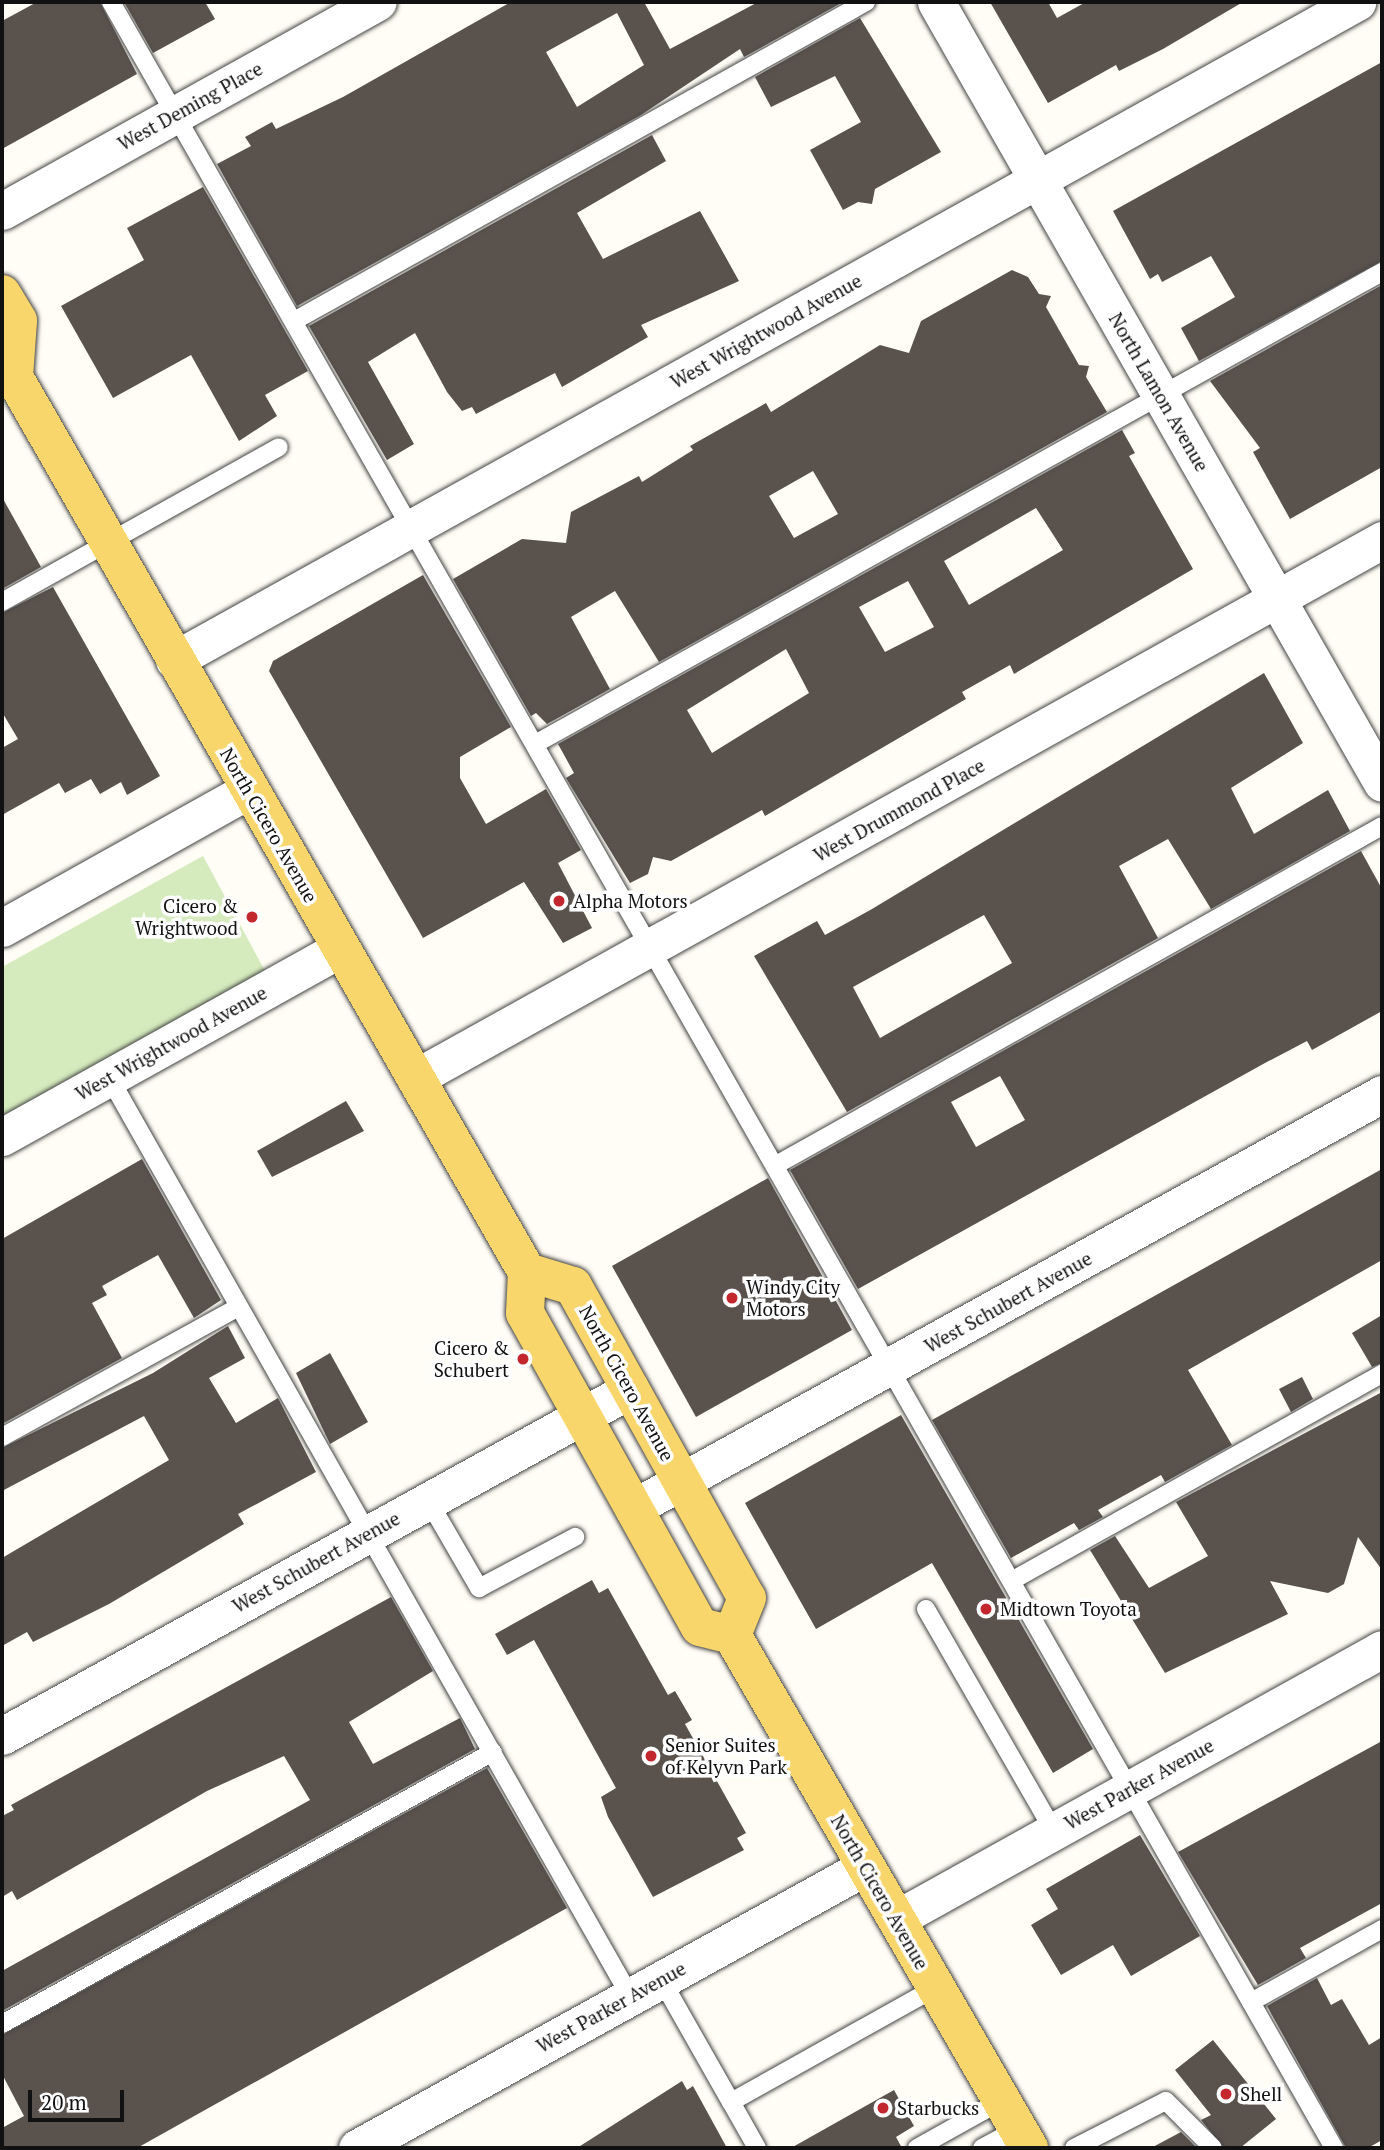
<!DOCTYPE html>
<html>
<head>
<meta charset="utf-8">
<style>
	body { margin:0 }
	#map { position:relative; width:1384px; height:2150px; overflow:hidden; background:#fffdf5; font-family:"PT Serif",serif }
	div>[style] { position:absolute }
	.green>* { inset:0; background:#d5ebbd }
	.building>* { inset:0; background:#5a524d }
	.roads { filter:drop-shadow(0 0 2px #444) drop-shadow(0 0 2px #444) }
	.lane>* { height:18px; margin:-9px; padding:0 9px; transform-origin:9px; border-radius:9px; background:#fff }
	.street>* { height:37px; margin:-18.5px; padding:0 18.5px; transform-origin:18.5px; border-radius:18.5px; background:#fff }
	.primary>* { height:38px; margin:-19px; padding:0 19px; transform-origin:19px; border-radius:19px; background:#f9d66b }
	.dots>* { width:19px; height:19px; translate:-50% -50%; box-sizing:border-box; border:4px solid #fff; border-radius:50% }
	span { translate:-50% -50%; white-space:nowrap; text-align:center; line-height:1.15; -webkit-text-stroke:7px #fff; paint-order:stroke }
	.street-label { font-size:19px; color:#111 }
	.poi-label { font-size:19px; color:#111 }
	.left { translate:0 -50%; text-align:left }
	.right { translate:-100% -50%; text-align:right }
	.frame { position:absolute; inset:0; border:4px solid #111; pointer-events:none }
	.scale { position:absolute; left:28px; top:2090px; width:96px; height:32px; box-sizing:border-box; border:4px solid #111; border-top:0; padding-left:9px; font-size:21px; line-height:24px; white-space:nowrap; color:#111; -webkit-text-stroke:5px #fff; paint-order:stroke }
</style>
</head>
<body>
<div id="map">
	<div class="green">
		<i style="clip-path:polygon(203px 856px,265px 971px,2px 1116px,2px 967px)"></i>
	</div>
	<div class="building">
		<i style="clip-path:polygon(37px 2px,100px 2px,137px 74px,2px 149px,2px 21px)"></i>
		<i style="clip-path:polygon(124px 2px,205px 2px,215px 19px,153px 53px)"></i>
		<i style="clip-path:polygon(evenodd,511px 2px,644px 2px,670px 49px,758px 2px,843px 2px,744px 57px,740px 49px,641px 115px,297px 306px,217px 164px,251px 146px,245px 137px,272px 122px,276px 129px,343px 97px,511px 2px,617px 13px,644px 65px,577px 107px,546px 52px,617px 13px)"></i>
		<i style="clip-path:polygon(990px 2px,1048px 2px,1057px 18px,1086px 2px,1243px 2px,1163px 49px,1119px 71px,1116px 65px,1048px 103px)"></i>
		<i style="clip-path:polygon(860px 18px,941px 152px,875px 189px,872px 204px,858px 202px,843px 210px,810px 150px,861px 122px,835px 76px,771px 107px,755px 77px)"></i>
		<i style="clip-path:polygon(1382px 62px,1382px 261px,1199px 361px,1181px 328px,1235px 297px,1211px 256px,1162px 282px,1158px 274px,1150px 279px,1113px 211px)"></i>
		<i style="clip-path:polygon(652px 135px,666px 161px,577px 213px,603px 259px,700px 211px,739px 281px,641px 325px,648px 337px,562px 387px,555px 373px,476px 414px,472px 407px,462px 411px,447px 392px,415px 333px,368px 362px,414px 444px,387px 460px,309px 326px)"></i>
		<i style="clip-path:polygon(203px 187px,308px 371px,265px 395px,277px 416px,239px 441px,191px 355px,113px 398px,61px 306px,144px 260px,127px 228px)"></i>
		<i style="clip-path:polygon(evenodd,1012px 270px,1028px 277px,1039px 294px,1051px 296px,1046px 307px,1079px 365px,1089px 366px,1086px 377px,1107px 412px,659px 662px,615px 591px,571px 617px,610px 689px,547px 724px,536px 713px,531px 716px,453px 579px,522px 539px,566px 543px,571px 512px,639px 476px,642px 482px,693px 450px,690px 446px,766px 403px,771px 412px,880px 345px,909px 353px,921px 321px,1012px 270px,813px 471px,838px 514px,794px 538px,769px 496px,813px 471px)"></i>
		<i style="clip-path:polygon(1382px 285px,1382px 467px,1290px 519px,1253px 452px,1260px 448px,1210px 381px)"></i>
		<i style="clip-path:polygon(evenodd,1122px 430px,1135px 453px,1129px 456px,1193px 569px,1014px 674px,1010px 665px,962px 692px,966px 699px,765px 816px,762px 810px,671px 861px,653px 857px,648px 874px,630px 883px,566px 778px,574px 773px,558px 744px,1122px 430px,1036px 508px,1063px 550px,969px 605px,944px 561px,1036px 508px,1122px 430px,908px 581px,934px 627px,885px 652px,859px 607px,908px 581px,1122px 430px,786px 649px,809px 693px,712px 753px,687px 710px,786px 649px)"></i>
		<i style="clip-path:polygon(2px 497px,41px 567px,2px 589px)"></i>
		<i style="clip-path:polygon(423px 575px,511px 727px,460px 757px,460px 778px,486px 824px,546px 789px,581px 850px,558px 863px,592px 928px,563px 943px,524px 882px,423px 938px,269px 671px,273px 661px)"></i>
		<i style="clip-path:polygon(53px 587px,160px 776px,127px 795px,121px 782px,100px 794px,91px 779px,65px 793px,59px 783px,2px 815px,2px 748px,18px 739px,2px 712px,2px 613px)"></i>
		<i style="clip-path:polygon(evenodd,1264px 673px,1303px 743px,1231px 788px,1254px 834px,1328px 790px,1350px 831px,1211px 909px,1168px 839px,1119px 866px,1158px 938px,847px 1112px,754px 956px,817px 921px,825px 935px,872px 909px,1264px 673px,984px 915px,1012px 963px,880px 1038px,853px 987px,984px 915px)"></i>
		<i style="clip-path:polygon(evenodd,1361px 851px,1382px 889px,1382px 1011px,1312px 1050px,1307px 1041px,1265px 1063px,858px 1289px,790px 1170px,1361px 851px,1000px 1076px,1025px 1120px,976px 1147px,951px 1102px,1000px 1076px)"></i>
		<i style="clip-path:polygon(346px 1101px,364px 1131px,272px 1177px,257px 1151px)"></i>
		<i style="clip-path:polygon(142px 1159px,221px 1300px,194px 1318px,158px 1255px,102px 1286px,107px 1295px,92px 1303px,122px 1358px,2px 1424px,2px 1239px)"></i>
		<i style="clip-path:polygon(1382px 1169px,1382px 1260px,1188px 1370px,1232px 1445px,1165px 1482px,1161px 1475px,1098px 1510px,1103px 1517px,1079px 1530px,1074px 1523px,1011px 1558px,932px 1420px)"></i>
		<i style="clip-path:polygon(768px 1178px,852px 1330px,696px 1417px,612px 1266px)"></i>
		<i style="clip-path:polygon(1382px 1315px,1382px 1363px,1372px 1367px,1352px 1333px)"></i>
		<i style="clip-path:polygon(228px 1326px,245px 1358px,209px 1378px,236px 1423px,278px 1398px,316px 1472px,238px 1514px,244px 1524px,109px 1604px,33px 1642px,27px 1632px,2px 1646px,2px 1558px,169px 1460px,144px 1416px,2px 1491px,2px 1448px,153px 1373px)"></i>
		<i style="clip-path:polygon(330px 1353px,368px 1422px,330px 1444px,296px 1373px)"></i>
		<i style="clip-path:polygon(1302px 1377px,1313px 1399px,1291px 1412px,1279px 1389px)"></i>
		<i style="clip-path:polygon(1382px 1392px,1382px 1570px,1358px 1537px,1344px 1584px,1328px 1593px,1270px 1581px,1288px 1614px,1165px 1673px,1090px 1550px,1115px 1536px,1149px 1588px,1208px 1556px,1176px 1502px)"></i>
		<i style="clip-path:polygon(901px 1415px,1093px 1749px,1053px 1773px,932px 1563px,816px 1629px,745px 1503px)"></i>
		<i style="clip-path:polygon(592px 1580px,599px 1593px,608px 1588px,668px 1695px,675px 1691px,692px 1720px,685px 1724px,746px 1833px,737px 1838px,744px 1850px,653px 1897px,608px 1817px,601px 1797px,616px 1788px,534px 1640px,507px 1655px,495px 1634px)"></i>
		<i style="clip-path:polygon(391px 1597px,433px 1671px,349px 1722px,373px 1764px,460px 1718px,475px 1749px,2px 2011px,2px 1971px,310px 1800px,284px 1756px,207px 1791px,17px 1900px,12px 1891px,2px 1897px,2px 1816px,14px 1810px,11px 1805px)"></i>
		<i style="clip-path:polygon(1382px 1741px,1382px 1903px,1300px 1948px,1306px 1958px,1258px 1985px,1178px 1852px)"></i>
		<i style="clip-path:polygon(487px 1768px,567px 1908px,137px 2148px,2px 2148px,2px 2128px,24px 2116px,2px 2074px,2px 2035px)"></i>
		<i style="clip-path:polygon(1140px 1835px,1200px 1936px,1131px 1976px,1113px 1945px,1061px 1975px,1031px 1925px,1058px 1909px,1046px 1889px)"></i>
		<i style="clip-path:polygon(1317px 1978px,1331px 2005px,1342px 1999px,1369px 2045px,1382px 2037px,1382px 2140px,1368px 2148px,1346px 2148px,1267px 2006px)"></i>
		<i style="clip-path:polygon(1213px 2040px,1276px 2119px,1240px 2148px,1224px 2148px,1201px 2120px,1211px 2115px,1175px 2070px)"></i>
		<i style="clip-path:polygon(682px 2081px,687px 2090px,693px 2086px,727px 2148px,577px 2148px)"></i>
		<i style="clip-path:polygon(894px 2090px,914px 2126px,896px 2137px,902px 2148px,791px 2148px)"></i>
		<i style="clip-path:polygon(1181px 2132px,1197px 2148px,1151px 2148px)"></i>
	</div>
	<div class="roads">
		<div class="lane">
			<i style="left:111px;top:2px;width:2470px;rotate:60.32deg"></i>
			<i style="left:294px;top:321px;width:655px;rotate:-29.15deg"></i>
			<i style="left:2px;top:602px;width:317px;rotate:-29.2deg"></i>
			<i style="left:535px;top:744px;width:970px;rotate:-29.13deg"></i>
			<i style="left:109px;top:1077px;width:1056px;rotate:60.45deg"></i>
			<i style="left:776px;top:1165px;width:694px;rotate:-29.22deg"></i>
			<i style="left:2px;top:1437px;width:269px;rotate:-28.8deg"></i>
			<i style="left:428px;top:1500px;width:102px;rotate:59.9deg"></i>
			<i style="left:479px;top:1588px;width:109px;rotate:-28deg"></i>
			<i style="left:1013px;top:1580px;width:423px;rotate:-29.2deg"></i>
			<i style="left:926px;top:1609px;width:257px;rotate:60.1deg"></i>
			<i style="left:661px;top:1979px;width:142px;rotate:60.4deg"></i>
			<i style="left:731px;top:2102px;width:234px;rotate:-29.2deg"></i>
			<i style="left:1251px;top:2002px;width:150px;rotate:-29.1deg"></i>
			<i style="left:2px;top:2024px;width:561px;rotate:-28.99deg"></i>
			<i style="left:731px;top:2102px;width:53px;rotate:60.5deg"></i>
			<i style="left:917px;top:2148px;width:96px;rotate:-29.2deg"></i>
			<i style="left:982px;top:2148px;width:40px;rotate:-28deg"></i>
			<i style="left:1074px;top:2148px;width:103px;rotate:-27.1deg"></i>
			<i style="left:1166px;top:2101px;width:66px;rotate:45deg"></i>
		</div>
		<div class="street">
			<i style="left:936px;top:2px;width:899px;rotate:60.27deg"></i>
			<i style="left:2px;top:211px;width:430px;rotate:-29.1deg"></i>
			<i style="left:174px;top:660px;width:1354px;rotate:-29.08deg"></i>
			<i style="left:2px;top:928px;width:283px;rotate:-29.2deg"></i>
			<i style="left:415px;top:1078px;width:1107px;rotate:-29.09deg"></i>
			<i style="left:2px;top:1137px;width:387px;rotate:-29.1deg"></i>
			<i style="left:633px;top:1508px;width:856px;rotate:-28.93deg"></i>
			<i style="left:2px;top:1736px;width:718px;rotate:-28.88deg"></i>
			<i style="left:896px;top:1919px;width:556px;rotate:-29.05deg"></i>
			<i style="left:357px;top:2148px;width:581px;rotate:-28.95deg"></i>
		</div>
		<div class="primary">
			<i style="left:2px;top:294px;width:31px;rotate:59deg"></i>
			<i style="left:18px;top:321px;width:56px;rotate:94.1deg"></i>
			<i style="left:2px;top:370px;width:14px;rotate:30deg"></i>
			<i style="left:14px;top:377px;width:1032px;rotate:60.18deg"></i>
			<i style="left:527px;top:1272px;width:41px;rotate:92.8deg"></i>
			<i style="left:525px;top:1313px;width:359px;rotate:60.9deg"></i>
			<i style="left:700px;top:1627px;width:33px;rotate:14deg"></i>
			<i style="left:732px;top:1635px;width:593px;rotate:59.93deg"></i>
			<i style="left:527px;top:1272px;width:48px;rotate:16.9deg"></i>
			<i style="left:573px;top:1286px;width:357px;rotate:60.9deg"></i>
			<i style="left:747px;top:1598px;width:40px;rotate:112deg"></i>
		</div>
	</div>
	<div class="dots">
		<i style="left:559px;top:901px;background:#c4262e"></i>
		<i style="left:252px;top:917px;background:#c4262e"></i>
		<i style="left:732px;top:1298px;background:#c4262e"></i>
		<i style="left:523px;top:1359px;background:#c4262e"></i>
		<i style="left:986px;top:1609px;background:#c4262e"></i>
		<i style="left:651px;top:1756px;background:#c4262e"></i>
		<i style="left:1226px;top:2094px;background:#c4262e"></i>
		<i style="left:883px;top:2108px;background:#c4262e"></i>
	</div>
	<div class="street-label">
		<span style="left:190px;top:106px;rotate:-29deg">West Deming Place</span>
		<span style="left:766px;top:331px;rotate:-29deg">West Wrightwood Avenue</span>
		<span style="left:1159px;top:392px;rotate:60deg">North Lamon Avenue</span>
		<span style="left:899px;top:810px;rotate:-29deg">West Drummond Place</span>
		<span style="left:269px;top:825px;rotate:60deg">North Cicero Avenue</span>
		<span style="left:171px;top:1043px;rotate:-29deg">West Wrightwood Avenue</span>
		<span style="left:1008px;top:1302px;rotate:-29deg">West Schubert Avenue</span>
		<span style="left:627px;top:1383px;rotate:61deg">North Cicero Avenue</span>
		<span style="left:316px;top:1562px;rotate:-29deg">West Schubert Avenue</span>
		<span style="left:1139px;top:1784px;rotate:-29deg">West Parker Avenue</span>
		<span style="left:880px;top:1892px;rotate:60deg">North Cicero Avenue</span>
		<span style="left:611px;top:2007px;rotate:-29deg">West Parker Avenue</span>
	</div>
	<div class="poi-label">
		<span class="left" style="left:573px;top:901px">Alpha Motors</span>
		<span class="right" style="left:238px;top:917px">Cicero &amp;<br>Wrightwood</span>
		<span class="left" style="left:746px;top:1298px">Windy City<br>Motors</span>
		<span class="right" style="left:509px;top:1359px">Cicero &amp;<br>Schubert</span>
		<span class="left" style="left:1000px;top:1609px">Midtown Toyota</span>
		<span class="left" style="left:665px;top:1756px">Senior Suites<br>of Kelyvn Park</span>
		<span class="left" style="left:1240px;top:2094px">Shell</span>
		<span class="left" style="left:897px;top:2108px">Starbucks</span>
	</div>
	<div class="frame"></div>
	<div class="scale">20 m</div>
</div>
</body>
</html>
